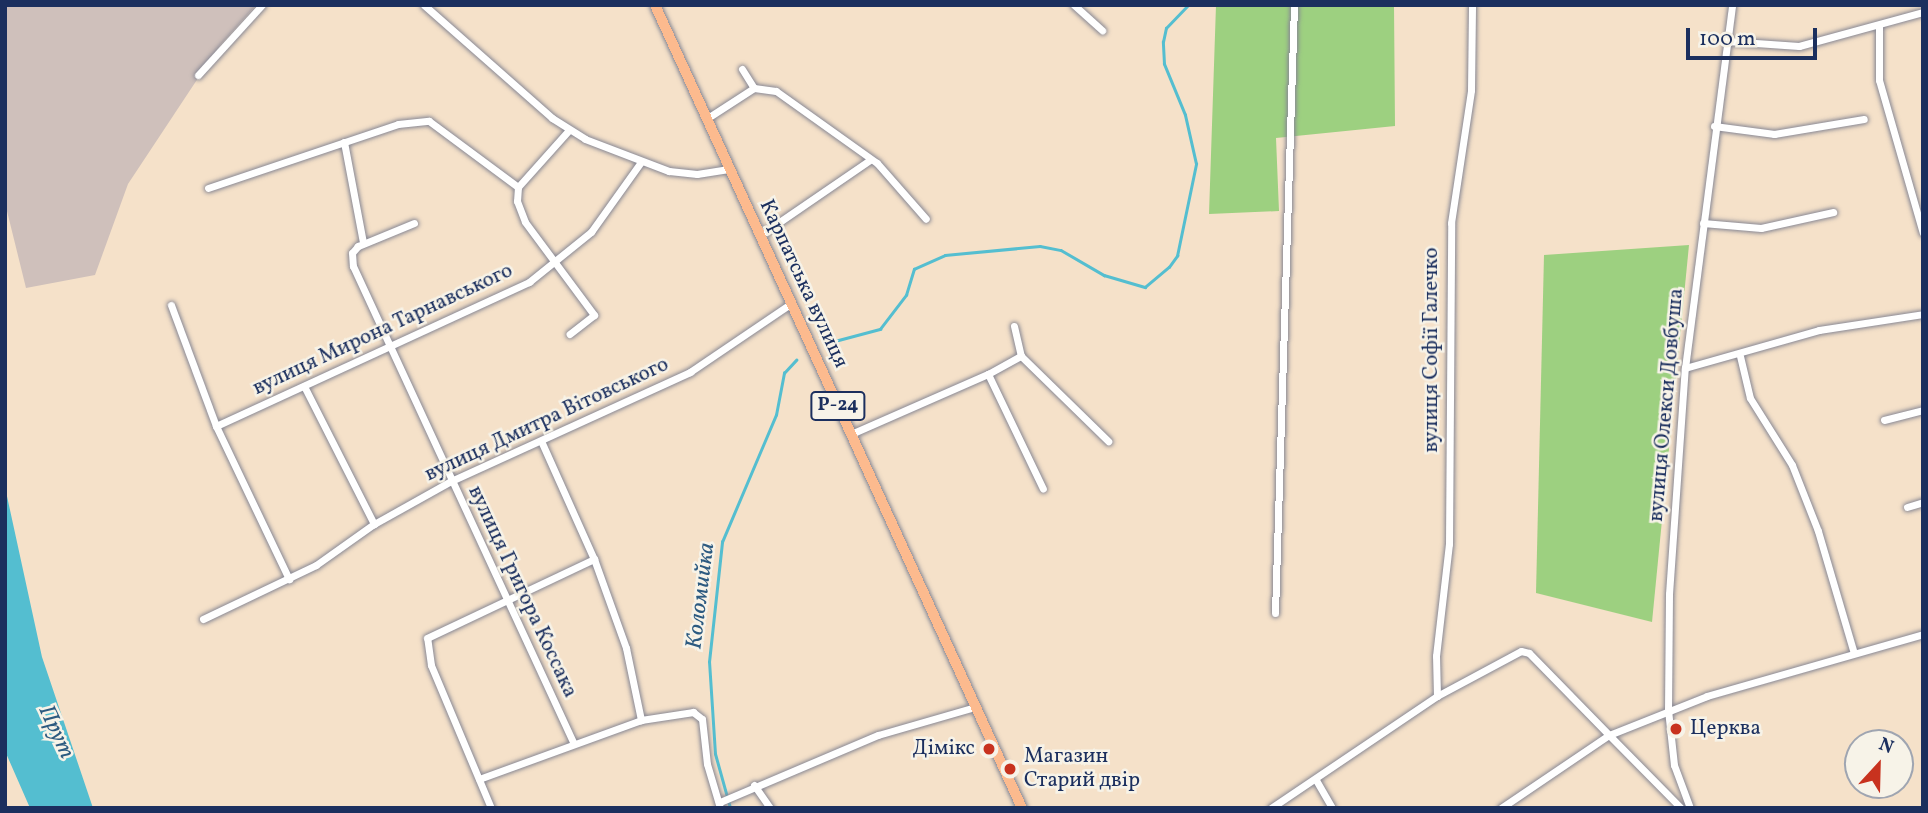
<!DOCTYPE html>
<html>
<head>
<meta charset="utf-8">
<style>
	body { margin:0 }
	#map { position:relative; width:1928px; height:813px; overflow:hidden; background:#f5e1c9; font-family:Vollkorn,serif }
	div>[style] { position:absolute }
	.industrial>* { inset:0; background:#cfc0bb }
	.green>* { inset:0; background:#9dd080 }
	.water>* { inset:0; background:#54bed0 }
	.stream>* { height:2.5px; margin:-1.25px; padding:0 1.25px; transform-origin:1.25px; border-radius:1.25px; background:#54bed0 }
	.roads { filter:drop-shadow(0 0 2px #888894) drop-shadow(0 0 2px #888894) }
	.street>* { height:7px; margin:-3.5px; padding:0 3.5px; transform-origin:3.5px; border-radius:3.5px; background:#fff }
	.primary>* { height:10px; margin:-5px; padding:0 5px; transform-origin:5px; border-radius:5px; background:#fcba8e }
	.dots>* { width:19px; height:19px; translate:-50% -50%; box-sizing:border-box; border:4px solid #f7f3e8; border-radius:50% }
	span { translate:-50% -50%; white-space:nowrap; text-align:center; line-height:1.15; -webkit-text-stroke:5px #f7f3e8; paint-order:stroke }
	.shield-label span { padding:2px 5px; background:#f7f3e8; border:2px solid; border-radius:5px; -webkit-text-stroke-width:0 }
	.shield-label { font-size:19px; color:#1b2f5e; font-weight:700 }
	.street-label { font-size:21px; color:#1b2f5e }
	.poi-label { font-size:21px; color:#1b2f5e }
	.left { translate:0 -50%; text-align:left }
	.right { translate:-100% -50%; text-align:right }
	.water-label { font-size:23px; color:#2c5a80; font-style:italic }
	.frame { position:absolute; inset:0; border:7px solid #1b2f5e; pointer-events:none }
	.north { position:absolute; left:1844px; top:729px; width:70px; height:70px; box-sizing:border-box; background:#f7f3e8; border:2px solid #9fa5b1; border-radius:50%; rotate:22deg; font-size:19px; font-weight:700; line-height:28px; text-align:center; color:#1b2f5e }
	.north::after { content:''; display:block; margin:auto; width:24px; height:32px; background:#c8321e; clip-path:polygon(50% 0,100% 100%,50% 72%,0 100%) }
	.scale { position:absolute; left:1686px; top:28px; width:131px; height:32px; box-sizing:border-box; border:4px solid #1b2f5e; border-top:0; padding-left:9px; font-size:21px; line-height:24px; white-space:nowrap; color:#1b2f5e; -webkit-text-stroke:5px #f7f3e8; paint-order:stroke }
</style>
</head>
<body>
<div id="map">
	<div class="industrial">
		<i style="clip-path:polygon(5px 5px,256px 5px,220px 45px,128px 184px,95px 275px,26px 288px,5px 203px)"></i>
	</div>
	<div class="green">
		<i style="clip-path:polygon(1216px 5px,1394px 5px,1395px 126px,1276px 138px,1279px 211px,1209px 214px)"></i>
		<i style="clip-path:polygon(1689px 245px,1652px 622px,1536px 593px,1544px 255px)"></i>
	</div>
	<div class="water">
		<i style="clip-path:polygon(5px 487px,42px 657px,93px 808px,30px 808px,5px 751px)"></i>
	</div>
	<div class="stream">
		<i style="left:831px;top:342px;width:51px;rotate:-14.9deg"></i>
		<i style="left:880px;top:329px;width:43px;rotate:-52.6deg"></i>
		<i style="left:906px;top:295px;width:27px;rotate:-73deg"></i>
		<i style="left:914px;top:269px;width:34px;rotate:-24deg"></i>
		<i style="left:945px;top:255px;width:95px;rotate:-5.4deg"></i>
		<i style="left:1040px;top:246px;width:21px;rotate:11deg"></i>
		<i style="left:1061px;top:250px;width:50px;rotate:30.2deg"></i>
		<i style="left:1104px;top:275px;width:43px;rotate:16.3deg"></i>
		<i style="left:1145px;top:287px;width:31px;rotate:-40deg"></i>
		<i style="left:1169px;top:267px;width:14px;rotate:-54deg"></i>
		<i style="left:1177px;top:256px;width:94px;rotate:-78.3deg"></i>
		<i style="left:1196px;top:164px;width:50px;rotate:-102.7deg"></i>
		<i style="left:1185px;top:115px;width:55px;rotate:-112.4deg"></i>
		<i style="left:1164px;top:64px;width:22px;rotate:-93deg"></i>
		<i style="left:1163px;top:42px;width:14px;rotate:-78deg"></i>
		<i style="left:1166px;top:28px;width:32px;rotate:-46deg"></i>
		<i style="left:730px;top:808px;width:56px;rotate:-105.5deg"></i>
		<i style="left:715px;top:754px;width:92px;rotate:-93.7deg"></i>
		<i style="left:709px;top:662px;width:121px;rotate:-83.8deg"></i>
		<i style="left:722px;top:542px;width:138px;rotate:-67deg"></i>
		<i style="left:776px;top:415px;width:43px;rotate:-79.2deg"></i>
		<i style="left:784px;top:373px;width:18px;rotate:-47deg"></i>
	</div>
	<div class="roads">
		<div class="street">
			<i style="left:424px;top:5px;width:171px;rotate:41.4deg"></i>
			<i style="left:552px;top:118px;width:39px;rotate:32deg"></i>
			<i style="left:585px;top:139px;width:90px;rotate:20.9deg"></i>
			<i style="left:669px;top:171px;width:28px;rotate:6deg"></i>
			<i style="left:697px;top:174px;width:32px;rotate:-9deg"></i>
			<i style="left:1074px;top:5px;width:38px;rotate:42deg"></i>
			<i style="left:1879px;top:25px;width:55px;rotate:90deg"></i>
			<i style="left:1879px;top:80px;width:159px;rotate:74deg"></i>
			<i style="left:1727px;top:41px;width:72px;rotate:4deg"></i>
			<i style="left:1799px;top:46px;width:129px;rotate:-15.3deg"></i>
			<i style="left:742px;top:69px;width:22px;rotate:58deg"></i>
			<i style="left:754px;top:88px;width:22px;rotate:8deg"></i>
			<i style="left:776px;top:91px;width:124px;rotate:35.5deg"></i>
			<i style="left:877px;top:163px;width:74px;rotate:48.8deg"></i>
			<i style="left:198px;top:75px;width:95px;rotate:-47.6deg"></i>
			<i style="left:706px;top:119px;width:57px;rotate:-32.9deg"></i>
			<i style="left:1714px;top:126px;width:61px;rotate:7.6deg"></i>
			<i style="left:1774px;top:134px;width:91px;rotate:-9.5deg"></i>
			<i style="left:344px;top:142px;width:103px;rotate:79.3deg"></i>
			<i style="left:518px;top:187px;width:76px;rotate:-48.2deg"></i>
			<i style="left:208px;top:188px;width:200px;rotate:-18.6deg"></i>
			<i style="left:398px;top:124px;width:31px;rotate:-6deg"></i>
			<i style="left:429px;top:121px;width:111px;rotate:36.6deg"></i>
			<i style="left:518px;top:187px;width:14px;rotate:94deg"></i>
			<i style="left:517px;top:201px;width:22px;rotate:69deg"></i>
			<i style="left:525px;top:222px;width:116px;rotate:53.4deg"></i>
			<i style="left:594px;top:315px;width:31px;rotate:142deg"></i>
			<i style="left:414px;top:223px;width:61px;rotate:157.7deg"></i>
			<i style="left:358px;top:246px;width:9px;rotate:131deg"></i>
			<i style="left:352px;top:253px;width:13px;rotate:86deg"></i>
			<i style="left:353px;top:266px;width:524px;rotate:65.19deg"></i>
			<i style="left:1703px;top:223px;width:58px;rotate:4.9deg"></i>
			<i style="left:1761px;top:228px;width:74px;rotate:-12.5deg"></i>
			<i style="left:759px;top:236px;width:135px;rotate:-34.4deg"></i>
			<i style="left:171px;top:305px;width:129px;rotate:69.6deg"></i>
			<i style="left:216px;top:426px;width:170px;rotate:64.5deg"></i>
			<i style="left:1014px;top:326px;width:31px;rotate:77deg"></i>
			<i style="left:1021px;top:356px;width:122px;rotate:44.3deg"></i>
			<i style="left:1740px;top:356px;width:43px;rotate:76.6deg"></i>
			<i style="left:1750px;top:398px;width:79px;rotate:57.9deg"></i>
			<i style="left:1792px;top:465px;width:71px;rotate:68.5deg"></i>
			<i style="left:1818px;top:531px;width:127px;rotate:73.6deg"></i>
			<i style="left:1685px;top:368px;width:139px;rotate:-15.8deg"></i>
			<i style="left:1819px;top:330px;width:105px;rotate:-8.7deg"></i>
			<i style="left:988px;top:374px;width:127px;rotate:64.4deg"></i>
			<i style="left:304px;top:386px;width:155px;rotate:63.1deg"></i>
			<i style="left:1884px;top:420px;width:40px;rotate:-14.4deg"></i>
			<i style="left:216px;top:426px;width:345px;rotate:-24.7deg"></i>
			<i style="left:529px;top:282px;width:80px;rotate:-38.9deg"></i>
			<i style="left:591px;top:232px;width:86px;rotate:-54.5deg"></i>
			<i style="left:851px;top:434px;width:150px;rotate:-23.7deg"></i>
			<i style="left:988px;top:374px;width:38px;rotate:-29deg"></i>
			<i style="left:542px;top:443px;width:127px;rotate:65.9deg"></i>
			<i style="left:594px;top:559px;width:95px;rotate:70.2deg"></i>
			<i style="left:626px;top:648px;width:74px;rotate:78.2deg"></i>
			<i style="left:1907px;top:507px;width:17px;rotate:-17deg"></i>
			<i style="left:1275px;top:613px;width:608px;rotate:-88.21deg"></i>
			<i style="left:203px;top:619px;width:125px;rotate:-25.5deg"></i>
			<i style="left:316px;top:565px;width:71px;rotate:-35.3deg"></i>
			<i style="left:374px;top:524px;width:88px;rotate:-29.2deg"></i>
			<i style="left:451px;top:481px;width:263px;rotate:-24.5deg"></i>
			<i style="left:690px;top:372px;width:121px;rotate:-34.2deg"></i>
			<i style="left:1437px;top:696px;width:40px;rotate:-91.4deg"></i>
			<i style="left:1436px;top:656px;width:113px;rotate:-83.4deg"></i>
			<i style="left:1449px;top:544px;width:321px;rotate:-89.6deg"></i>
			<i style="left:1451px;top:223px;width:134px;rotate:-81.4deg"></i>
			<i style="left:1471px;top:90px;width:85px;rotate:-89.3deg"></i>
			<i style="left:479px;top:779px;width:172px;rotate:-20deg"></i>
			<i style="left:641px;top:720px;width:53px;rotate:-8.7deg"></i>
			<i style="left:693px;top:712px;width:11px;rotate:38deg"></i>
			<i style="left:702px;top:719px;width:45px;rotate:83.7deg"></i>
			<i style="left:707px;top:764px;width:46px;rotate:73.5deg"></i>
			<i style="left:1316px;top:780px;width:32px;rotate:60deg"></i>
			<i style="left:754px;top:785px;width:28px;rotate:55deg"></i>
			<i style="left:720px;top:802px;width:172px;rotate:-23deg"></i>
			<i style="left:878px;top:735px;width:101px;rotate:-16.1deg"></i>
			<i style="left:491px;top:808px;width:155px;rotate:-112.8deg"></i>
			<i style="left:431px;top:665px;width:27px;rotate:-98deg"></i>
			<i style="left:427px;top:638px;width:185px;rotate:-25.3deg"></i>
			<i style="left:1271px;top:808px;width:200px;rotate:-34deg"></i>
			<i style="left:1437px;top:696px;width:95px;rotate:-28.2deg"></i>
			<i style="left:1521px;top:651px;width:8px;rotate:14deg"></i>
			<i style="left:1529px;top:653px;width:115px;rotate:45.7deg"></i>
			<i style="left:1609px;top:735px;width:105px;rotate:-21.7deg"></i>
			<i style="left:1707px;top:696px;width:225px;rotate:-16deg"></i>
			<i style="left:1501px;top:808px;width:130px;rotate:-34.1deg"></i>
			<i style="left:1609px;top:735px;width:103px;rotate:45.4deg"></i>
			<i style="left:1690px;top:808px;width:46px;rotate:-110.4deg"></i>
			<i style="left:1674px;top:765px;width:55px;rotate:-96.2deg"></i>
			<i style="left:1668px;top:710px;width:116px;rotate:-89.5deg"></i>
			<i style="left:1669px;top:594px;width:227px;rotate:-86deg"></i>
			<i style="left:1685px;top:368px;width:366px;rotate:-82.6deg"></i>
		</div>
		<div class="primary">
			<i style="left:655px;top:5px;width:883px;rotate:65.44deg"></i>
		</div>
	</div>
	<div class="dots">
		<i style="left:1676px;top:729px;background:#c8321e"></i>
		<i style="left:989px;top:749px;background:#c8321e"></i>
		<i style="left:1010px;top:769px;background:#c8321e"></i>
	</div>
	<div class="shield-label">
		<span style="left:838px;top:406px">Р-24</span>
	</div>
	<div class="street-label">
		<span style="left:803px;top:284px;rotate:65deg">Карпатська вулиця</span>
		<span style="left:383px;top:330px;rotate:-25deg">вулиця Мирона Тарнавського</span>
		<span style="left:1432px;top:350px;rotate:-90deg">вулиця Софії Галечко</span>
		<span style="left:1667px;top:405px;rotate:-85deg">вулиця Олекси Довбуша</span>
		<span style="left:547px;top:420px;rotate:-25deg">вулиця Дмитра Вітовського</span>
		<span style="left:522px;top:592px;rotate:65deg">вулиця Григора Коссака</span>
	</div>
	<div class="poi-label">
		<span class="left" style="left:1690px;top:729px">Церква</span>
		<span class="right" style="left:975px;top:749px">Дімікс</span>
		<span class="left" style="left:1024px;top:769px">Магазин<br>Старий двір</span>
	</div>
	<div class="water-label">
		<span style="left:701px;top:596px;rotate:-83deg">Коломийка</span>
		<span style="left:56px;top:732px;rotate:65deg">Прут</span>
	</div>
	<div class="frame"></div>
	<div class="north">N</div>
	<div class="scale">100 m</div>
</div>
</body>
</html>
